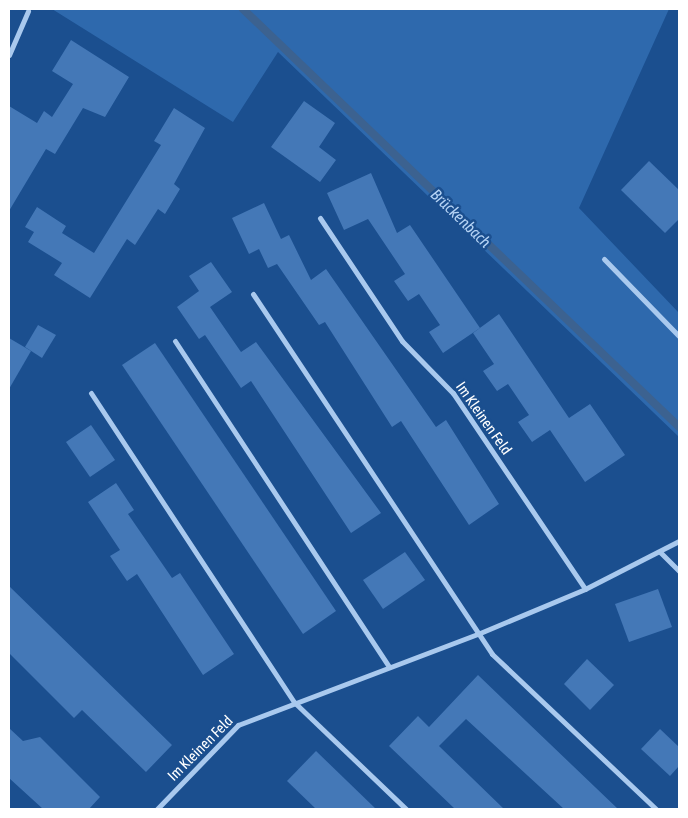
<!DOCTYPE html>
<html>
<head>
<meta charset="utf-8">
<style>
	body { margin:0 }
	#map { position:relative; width:688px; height:818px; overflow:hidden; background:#1b4f8f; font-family:"Asap Condensed",sans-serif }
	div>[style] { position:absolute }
	.green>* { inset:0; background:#2e69ad }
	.stream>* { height:8px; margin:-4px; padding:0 4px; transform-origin:4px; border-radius:4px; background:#3c6290 }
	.building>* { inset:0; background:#4478b7 }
	.street>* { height:5px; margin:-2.5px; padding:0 2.5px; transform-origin:2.5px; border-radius:2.5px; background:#a9c9ee }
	span { translate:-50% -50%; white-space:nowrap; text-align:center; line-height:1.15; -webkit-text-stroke:5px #1b4f8f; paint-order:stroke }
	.street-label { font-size:15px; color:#fff }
	.water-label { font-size:16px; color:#b5d3f5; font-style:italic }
	.frame { position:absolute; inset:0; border:10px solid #fff; pointer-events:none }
</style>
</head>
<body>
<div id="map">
	<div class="green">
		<i style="clip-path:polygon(52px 9px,669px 9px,579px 208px,679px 313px,679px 437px,278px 52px,233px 122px)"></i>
	</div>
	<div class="stream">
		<i style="left:243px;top:9px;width:604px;rotate:43.79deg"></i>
	</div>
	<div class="building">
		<i style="clip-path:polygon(71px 40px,129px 77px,105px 117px,83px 108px,55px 154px,46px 149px,9px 211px,9px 106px,37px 123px,44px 111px,52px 117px,73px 84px,52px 71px)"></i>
		<i style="clip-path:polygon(304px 101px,335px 123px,319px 147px,336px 160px,320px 182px,271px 147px)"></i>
		<i style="clip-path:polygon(174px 108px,205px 128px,174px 184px,180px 189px,165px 214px,158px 209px,135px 245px,127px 239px,90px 298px,54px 275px,62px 263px,28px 242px,34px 232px,25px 227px,37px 207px,66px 226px,62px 233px,94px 253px,161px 145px,154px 141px)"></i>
		<i style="clip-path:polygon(649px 161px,679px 190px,679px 219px,665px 233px,621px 190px)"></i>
		<i style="clip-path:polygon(371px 173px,397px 233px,410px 225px,480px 328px,443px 353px,429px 332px,440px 325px,419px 294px,408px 301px,394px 281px,405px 274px,368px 219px,344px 230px,327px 193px)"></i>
		<i style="clip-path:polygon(264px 203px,281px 239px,289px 235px,311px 280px,326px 269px,436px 427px,446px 420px,499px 504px,469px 525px,401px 421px,392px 427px,325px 322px,319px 325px,277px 264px,268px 268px,259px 249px,249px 254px,232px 218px)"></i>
		<i style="clip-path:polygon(211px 262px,232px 292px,210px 307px,241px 352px,256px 342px,381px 513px,351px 533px,251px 381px,241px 388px,205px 335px,199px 339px,177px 307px,199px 291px,189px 276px)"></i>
		<i style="clip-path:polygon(499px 314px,569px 418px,590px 404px,625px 455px,585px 482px,550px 430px,532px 442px,518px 422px,529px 415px,508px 384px,497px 391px,483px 371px,494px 364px,473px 333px)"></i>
		<i style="clip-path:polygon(38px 325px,56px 335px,42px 358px,25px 347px)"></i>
		<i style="clip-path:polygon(9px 338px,31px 351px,9px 389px)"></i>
		<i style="clip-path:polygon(155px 343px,336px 611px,303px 634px,122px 365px)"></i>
		<i style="clip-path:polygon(91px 425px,115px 460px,90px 477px,66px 442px)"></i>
		<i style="clip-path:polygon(116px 483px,134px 510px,128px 514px,172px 578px,180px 573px,234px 654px,203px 675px,137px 574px,127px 581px,110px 556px,120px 550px,88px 502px)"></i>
		<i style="clip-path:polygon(405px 552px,425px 580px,383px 609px,363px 580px)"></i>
		<i style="clip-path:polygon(9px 586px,172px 745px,146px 772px,82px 710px,74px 718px,9px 653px)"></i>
		<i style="clip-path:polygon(658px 589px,672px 627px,629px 642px,615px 604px)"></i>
		<i style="clip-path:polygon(587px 659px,614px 685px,590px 710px,564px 684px)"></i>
		<i style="clip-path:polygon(478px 675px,526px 721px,618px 809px,564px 809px,466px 719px,439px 746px,504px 809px,455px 809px,389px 746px,418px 716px,429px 727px)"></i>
		<i style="clip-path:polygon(9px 728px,23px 741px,40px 737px,100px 797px,89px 809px,43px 809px,9px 778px)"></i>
		<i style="clip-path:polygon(660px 729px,679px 747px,679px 766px,670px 776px,641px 749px)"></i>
		<i style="clip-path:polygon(316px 751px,376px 809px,316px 809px,287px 781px)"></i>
	</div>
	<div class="street">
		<i style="left:9px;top:55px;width:48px;rotate:-66.6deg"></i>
		<i style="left:320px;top:218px;width:148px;rotate:56.3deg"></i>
		<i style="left:402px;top:341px;width:73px;rotate:45.6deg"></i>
		<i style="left:453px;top:393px;width:236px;rotate:56deg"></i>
		<i style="left:604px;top:259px;width:107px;rotate:45.8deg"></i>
		<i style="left:253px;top:294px;width:432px;rotate:56.4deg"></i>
		<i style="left:492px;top:654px;width:226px;rotate:43.4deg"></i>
		<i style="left:175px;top:341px;width:390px;rotate:56.7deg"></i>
		<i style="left:91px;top:393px;width:370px;rotate:56.7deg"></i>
		<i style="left:294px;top:702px;width:155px;rotate:43.7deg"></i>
		<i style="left:660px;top:552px;width:27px;rotate:45deg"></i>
		<i style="left:157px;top:809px;width:117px;rotate:-46deg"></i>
		<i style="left:238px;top:725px;width:259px;rotate:-20.8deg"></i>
		<i style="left:480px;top:633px;width:114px;rotate:-22.7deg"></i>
		<i style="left:585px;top:589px;width:106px;rotate:-27.1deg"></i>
	</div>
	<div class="street-label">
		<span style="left:484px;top:418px;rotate:55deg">Im Kleinen Feld</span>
		<span style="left:200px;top:748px;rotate:-45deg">Im Kleinen Feld</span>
	</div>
	<div class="water-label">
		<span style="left:461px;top:218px;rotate:44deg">Brückenbach</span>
	</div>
	<div class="frame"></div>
</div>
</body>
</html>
